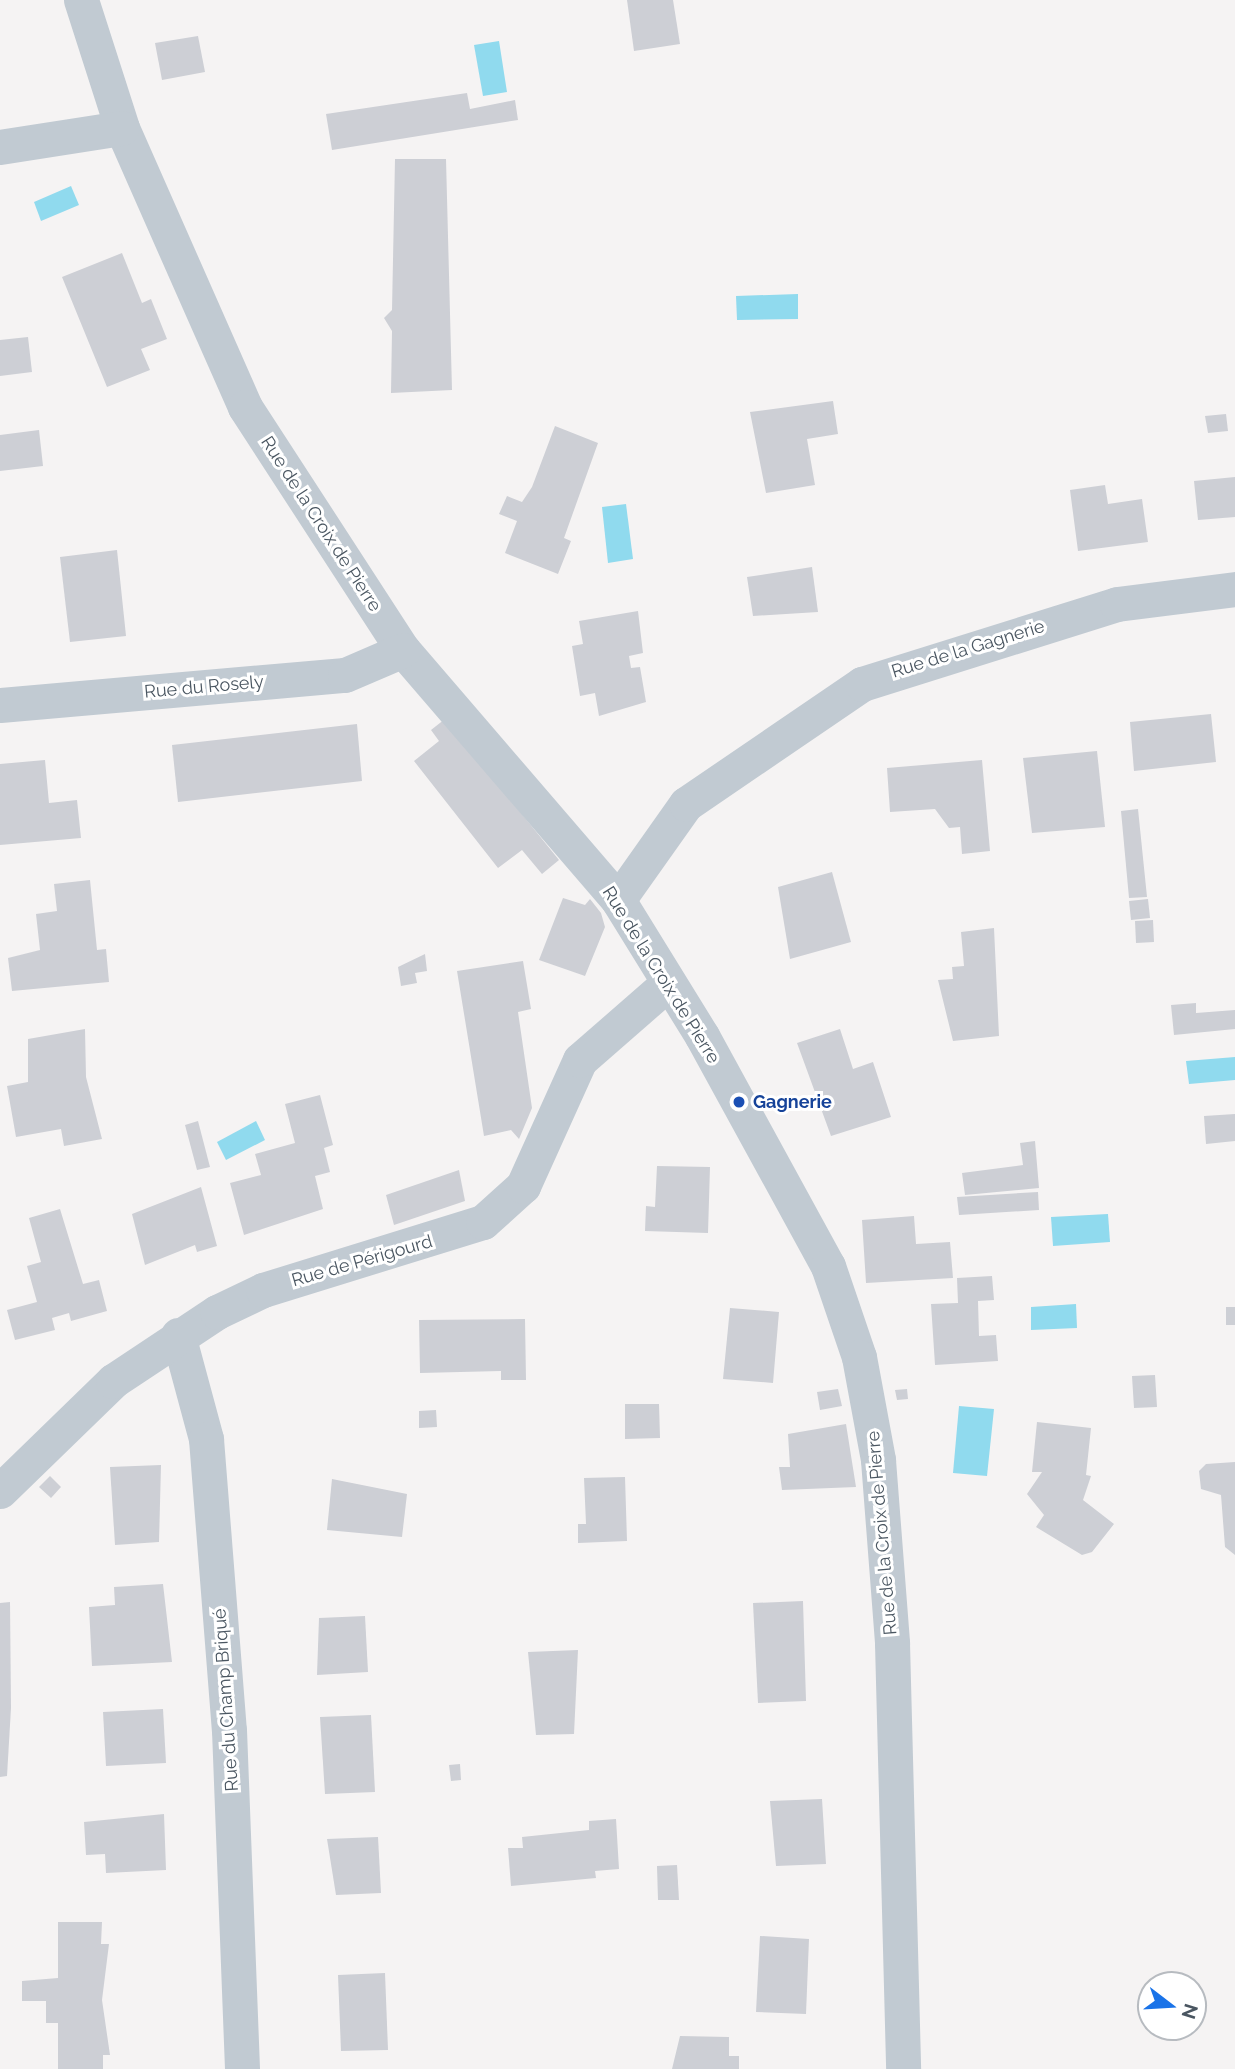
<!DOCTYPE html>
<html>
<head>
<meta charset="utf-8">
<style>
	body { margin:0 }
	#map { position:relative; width:1235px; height:2069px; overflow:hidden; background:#f5f3f3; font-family:Raleway,sans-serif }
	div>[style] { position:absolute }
	.water>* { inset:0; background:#90daee }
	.building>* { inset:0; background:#cdcfd5 }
	.street>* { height:35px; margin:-17.5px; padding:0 17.5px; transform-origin:17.5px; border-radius:17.5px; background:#c1cad2 }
	.dots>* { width:19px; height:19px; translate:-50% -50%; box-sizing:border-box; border:4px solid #fff; border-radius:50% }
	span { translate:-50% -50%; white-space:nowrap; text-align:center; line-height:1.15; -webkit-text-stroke:6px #fff; paint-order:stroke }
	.street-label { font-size:18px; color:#4a5661 }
	.transit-label { font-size:18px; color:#164399; font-weight:700 }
	.left { translate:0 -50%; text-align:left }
	.north { position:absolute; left:1137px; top:1971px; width:70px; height:70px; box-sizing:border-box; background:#fff; border:2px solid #b7bbc0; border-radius:50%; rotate:107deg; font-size:19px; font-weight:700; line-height:28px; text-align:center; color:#4a5661 }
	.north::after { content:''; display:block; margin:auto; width:24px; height:32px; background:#1a73e8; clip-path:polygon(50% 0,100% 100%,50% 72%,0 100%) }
</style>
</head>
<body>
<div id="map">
	<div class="water">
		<i style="clip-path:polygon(499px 41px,507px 92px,483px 96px,474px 45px)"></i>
		<i style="clip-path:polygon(71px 186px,79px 205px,41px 221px,34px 202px)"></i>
		<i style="clip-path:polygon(798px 294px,798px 319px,737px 320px,736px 296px)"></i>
		<i style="clip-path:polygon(626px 504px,633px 559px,608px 563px,602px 507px)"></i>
		<i style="clip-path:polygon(1235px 1057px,1235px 1080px,1189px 1084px,1186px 1061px)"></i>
		<i style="clip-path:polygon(256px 1121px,265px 1140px,226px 1160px,217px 1142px)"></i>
		<i style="clip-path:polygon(1108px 1214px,1110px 1242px,1053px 1246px,1051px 1217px)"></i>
		<i style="clip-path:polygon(1076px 1304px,1077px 1328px,1031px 1330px,1031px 1307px)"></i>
		<i style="clip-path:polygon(959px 1406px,994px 1409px,987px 1476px,953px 1473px)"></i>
	</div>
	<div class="building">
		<i style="clip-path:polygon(627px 0,673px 0,680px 44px,634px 51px)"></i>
		<i style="clip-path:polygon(198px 36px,205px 72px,162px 80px,155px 43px)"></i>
		<i style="clip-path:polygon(467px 93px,470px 109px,515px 100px,518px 120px,332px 150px,326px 114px)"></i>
		<i style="clip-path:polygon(395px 159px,446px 159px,452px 390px,391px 393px,392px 331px,384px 318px,392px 310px)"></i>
		<i style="clip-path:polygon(122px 253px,142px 303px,151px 299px,167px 339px,141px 349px,150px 370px,107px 387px,62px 277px)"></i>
		<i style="clip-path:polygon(28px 337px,32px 372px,0 376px,0 340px)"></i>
		<i style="clip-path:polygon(833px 401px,838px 434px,807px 439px,815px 485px,766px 493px,750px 412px)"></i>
		<i style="clip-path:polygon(1226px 414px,1228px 431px,1208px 433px,1205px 416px)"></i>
		<i style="clip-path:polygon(555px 426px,598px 443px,564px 538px,571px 541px,558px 574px,505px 553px,517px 521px,499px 514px,507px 496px,522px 502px,532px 487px)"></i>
		<i style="clip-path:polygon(39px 430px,43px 466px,0 471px,0 435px)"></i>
		<i style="clip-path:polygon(1235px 477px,1235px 517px,1198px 520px,1194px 481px)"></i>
		<i style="clip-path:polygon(1105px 485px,1108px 504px,1142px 499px,1148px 542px,1078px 551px,1070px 490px)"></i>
		<i style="clip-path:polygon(117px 550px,126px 636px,70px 642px,60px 557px)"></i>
		<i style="clip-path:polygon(812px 567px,818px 612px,753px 616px,747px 577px)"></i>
		<i style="clip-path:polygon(638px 611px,643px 653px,629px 656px,631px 668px,640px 667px,646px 702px,599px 716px,595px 693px,580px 696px,572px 646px,583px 644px,579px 621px)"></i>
		<i style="clip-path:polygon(1211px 714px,1216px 762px,1134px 771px,1130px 722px)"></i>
		<i style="clip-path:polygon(445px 719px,559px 860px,542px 874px,522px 850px,498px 868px,414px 761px,439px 741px,431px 730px)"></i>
		<i style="clip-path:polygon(357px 724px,362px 781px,178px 802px,172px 745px)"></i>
		<i style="clip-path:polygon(1097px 751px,1105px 827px,1032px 833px,1023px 758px)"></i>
		<i style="clip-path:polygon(45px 760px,49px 803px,77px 800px,81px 838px,0 845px,0 764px)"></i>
		<i style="clip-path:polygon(982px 760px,990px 851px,962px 854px,960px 827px,949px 828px,935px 809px,890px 812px,887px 768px)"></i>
		<i style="clip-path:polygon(1138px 809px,1147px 897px,1129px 898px,1121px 811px)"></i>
		<i style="clip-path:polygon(832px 872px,851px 942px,790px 959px,778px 887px)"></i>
		<i style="clip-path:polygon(90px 880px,97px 950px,106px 949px,109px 982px,12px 991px,8px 958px,40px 950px,36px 914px,57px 911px,54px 884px)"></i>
		<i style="clip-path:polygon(563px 898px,585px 905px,590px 899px,601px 913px,605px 927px,585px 976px,539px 960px)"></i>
		<i style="clip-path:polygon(1148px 899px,1150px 918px,1131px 920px,1129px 901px)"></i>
		<i style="clip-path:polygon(1153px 920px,1154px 942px,1136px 943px,1135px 921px)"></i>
		<i style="clip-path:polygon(994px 928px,999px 1036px,953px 1041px,938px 980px,953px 979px,952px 967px,964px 966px,961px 932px)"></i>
		<i style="clip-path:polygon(425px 954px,427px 971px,415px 973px,417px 983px,401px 986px,398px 967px)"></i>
		<i style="clip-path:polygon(523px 961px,531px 1009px,518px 1012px,532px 1108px,519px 1139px,511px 1130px,484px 1136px,457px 971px)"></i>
		<i style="clip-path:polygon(1196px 1003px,1196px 1013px,1235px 1010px,1235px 1029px,1174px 1035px,1171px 1005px)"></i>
		<i style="clip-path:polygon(85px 1029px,86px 1077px,102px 1139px,64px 1146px,61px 1129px,16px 1137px,7px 1086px,28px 1082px,28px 1039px)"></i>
		<i style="clip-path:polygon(840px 1029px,853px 1069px,873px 1062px,891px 1117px,831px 1136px,797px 1043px)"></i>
		<i style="clip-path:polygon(320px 1095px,333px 1145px,324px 1148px,330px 1172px,315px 1176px,323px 1209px,244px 1235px,230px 1183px,261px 1175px,255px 1154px,295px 1143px,285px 1104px)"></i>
		<i style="clip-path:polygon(1235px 1114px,1235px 1141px,1206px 1144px,1204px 1116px)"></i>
		<i style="clip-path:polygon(198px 1121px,210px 1167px,197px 1170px,185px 1125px)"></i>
		<i style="clip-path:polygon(1035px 1141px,1039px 1188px,965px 1195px,962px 1173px,1023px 1165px,1020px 1143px)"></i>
		<i style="clip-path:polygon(657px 1166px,710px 1167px,708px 1233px,645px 1231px,646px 1206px,655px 1207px)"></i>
		<i style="clip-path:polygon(459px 1170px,465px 1201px,394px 1225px,386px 1195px)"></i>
		<i style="clip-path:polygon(201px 1187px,217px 1246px,197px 1252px,195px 1245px,145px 1265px,132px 1214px)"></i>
		<i style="clip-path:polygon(1038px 1192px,1039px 1210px,959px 1215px,957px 1197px)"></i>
		<i style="clip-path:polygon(60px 1209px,83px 1284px,99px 1280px,107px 1311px,71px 1321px,69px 1313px,52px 1318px,55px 1330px,15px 1340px,7px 1310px,37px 1302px,27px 1266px,41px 1262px,29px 1218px)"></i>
		<i style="clip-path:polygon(914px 1216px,916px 1244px,950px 1242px,953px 1278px,866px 1283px,862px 1220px)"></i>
		<i style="clip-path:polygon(992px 1276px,994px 1300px,978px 1301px,979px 1336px,996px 1335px,998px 1361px,935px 1365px,931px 1304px,958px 1303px,957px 1278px)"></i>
		<i style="clip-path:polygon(1226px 1307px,1235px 1307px,1235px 1325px,1226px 1325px)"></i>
		<i style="clip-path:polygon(730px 1308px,779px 1312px,773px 1383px,723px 1379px)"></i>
		<i style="clip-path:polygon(525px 1319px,526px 1380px,501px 1380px,501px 1371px,420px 1373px,419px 1320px)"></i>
		<i style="clip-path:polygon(1155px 1375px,1157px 1407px,1134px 1408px,1132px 1376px)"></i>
		<i style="clip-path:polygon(838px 1389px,842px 1406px,820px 1410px,817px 1392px)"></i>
		<i style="clip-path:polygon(907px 1389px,908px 1399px,897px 1400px,895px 1390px)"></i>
		<i style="clip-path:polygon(625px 1404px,659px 1404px,660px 1438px,625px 1439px)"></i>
		<i style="clip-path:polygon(436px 1410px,437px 1427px,419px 1428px,419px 1411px)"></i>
		<i style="clip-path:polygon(1037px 1422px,1091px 1428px,1086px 1475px,1091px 1476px,1083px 1500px,1114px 1524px,1092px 1552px,1082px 1555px,1036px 1527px,1044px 1515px,1027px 1494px,1042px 1472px,1032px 1472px)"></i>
		<i style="clip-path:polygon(846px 1424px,856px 1487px,782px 1490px,779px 1467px,790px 1467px,788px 1434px)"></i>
		<i style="clip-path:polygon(1235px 1462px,1235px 1555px,1225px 1547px,1221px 1495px,1201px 1489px,1199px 1471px,1206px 1464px)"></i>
		<i style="clip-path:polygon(161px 1465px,159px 1542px,115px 1545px,110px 1467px)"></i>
		<i style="clip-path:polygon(50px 1476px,61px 1487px,51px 1498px,39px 1487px)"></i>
		<i style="clip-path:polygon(625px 1477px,627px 1541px,578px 1543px,578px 1524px,586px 1524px,584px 1478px)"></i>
		<i style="clip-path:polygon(332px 1479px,407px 1494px,402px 1537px,327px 1530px)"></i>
		<i style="clip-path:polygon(163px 1584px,172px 1662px,92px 1666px,89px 1607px,115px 1605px,114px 1587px)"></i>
		<i style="clip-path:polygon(803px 1601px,806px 1701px,758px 1703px,753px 1603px)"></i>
		<i style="clip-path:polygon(10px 1602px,11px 1708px,7px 1776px,0 1777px,0 1603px)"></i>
		<i style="clip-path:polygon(365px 1616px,368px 1672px,317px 1675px,319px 1618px)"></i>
		<i style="clip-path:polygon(578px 1650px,574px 1734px,536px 1735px,528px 1652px)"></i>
		<i style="clip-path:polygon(163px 1709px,166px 1763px,106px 1766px,103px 1712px)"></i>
		<i style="clip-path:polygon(371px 1715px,375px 1792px,325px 1794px,320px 1717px)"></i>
		<i style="clip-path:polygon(460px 1764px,461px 1780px,451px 1781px,449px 1765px)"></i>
		<i style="clip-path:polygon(822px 1799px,826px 1864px,776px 1866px,770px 1801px)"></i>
		<i style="clip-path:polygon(164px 1814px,166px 1870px,106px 1873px,105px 1854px,86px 1855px,84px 1822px)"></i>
		<i style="clip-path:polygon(616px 1819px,619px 1869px,595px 1871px,596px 1878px,511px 1886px,508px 1848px,523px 1848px,522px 1837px,589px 1830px,589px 1821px)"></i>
		<i style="clip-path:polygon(378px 1837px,381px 1893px,336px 1895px,327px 1839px)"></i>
		<i style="clip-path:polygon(677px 1865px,679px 1900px,658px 1900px,657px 1866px)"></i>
		<i style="clip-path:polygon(58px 1922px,102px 1922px,101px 1944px,109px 1944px,102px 2000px,110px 2055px,103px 2055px,103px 2069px,58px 2069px,58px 2023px,46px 2023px,46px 2001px,22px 2001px,22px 1981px,58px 1978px)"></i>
		<i style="clip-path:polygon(760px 1936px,809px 1939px,806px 2014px,756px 2012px)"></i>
		<i style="clip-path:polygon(385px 1973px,388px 2050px,341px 2051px,338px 1975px)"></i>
		<i style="clip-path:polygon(680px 2036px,729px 2037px,729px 2056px,739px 2056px,739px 2069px,672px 2069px)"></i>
	</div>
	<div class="street">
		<i style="left:81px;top:0;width:134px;rotate:72.2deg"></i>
		<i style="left:122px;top:128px;width:305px;rotate:66.2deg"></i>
		<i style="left:245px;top:407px;width:290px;rotate:57deg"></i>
		<i style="left:403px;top:650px;width:330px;rotate:49.3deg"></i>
		<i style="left:618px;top:900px;width:160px;rotate:58.3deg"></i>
		<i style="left:702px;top:1036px;width:262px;rotate:61.3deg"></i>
		<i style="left:828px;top:1266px;width:96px;rotate:71.2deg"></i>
		<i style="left:859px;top:1357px;width:105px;rotate:79.5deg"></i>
		<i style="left:878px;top:1460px;width:184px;rotate:85.6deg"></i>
		<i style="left:892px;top:1643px;width:426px;rotate:88.5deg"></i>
		<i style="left:0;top:147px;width:123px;rotate:-8.9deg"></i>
		<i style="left:0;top:705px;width:346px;rotate:-5deg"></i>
		<i style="left:345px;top:675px;width:63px;rotate:-23.3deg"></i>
		<i style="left:618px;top:900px;width:118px;rotate:-54.7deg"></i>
		<i style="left:686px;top:804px;width:213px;rotate:-34.3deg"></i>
		<i style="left:862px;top:684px;width:267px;rotate:-17.4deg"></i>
		<i style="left:1117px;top:604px;width:119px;rotate:-7.2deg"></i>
		<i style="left:178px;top:1335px;width:108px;rotate:74.9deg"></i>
		<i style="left:206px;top:1439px;width:292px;rotate:85.5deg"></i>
		<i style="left:229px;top:1730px;width:339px;rotate:87.8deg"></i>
		<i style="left:0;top:1491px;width:158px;rotate:-44.2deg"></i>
		<i style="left:113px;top:1381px;width:125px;rotate:-33.6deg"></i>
		<i style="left:217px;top:1312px;width:51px;rotate:-25.6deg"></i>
		<i style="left:263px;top:1290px;width:230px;rotate:-17.2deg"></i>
		<i style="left:483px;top:1222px;width:54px;rotate:-42deg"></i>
		<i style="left:523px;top:1186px;width:138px;rotate:-65.7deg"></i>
		<i style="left:580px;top:1060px;width:116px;rotate:-41.1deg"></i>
	</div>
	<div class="dots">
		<i style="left:739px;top:1102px;background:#1a4fb4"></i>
	</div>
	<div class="street-label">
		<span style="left:321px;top:524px;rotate:57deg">Rue de la Croix de Pierre</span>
		<span style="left:968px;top:649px;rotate:-17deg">Rue de la Gagnerie</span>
		<span style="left:204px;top:687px;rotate:-5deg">Rue du Rosely</span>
		<span style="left:661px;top:975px;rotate:58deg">Rue de la Croix de Pierre</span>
		<span style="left:362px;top:1261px;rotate:-16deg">Rue de Périgourd</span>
		<span style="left:882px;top:1533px;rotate:-95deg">Rue de la Croix de Pierre</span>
		<span style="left:226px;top:1700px;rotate:-94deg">Rue du Champ Briqué</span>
	</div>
	<div class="transit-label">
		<span class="left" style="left:753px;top:1102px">Gagnerie</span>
	</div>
	<div class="north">N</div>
</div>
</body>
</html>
